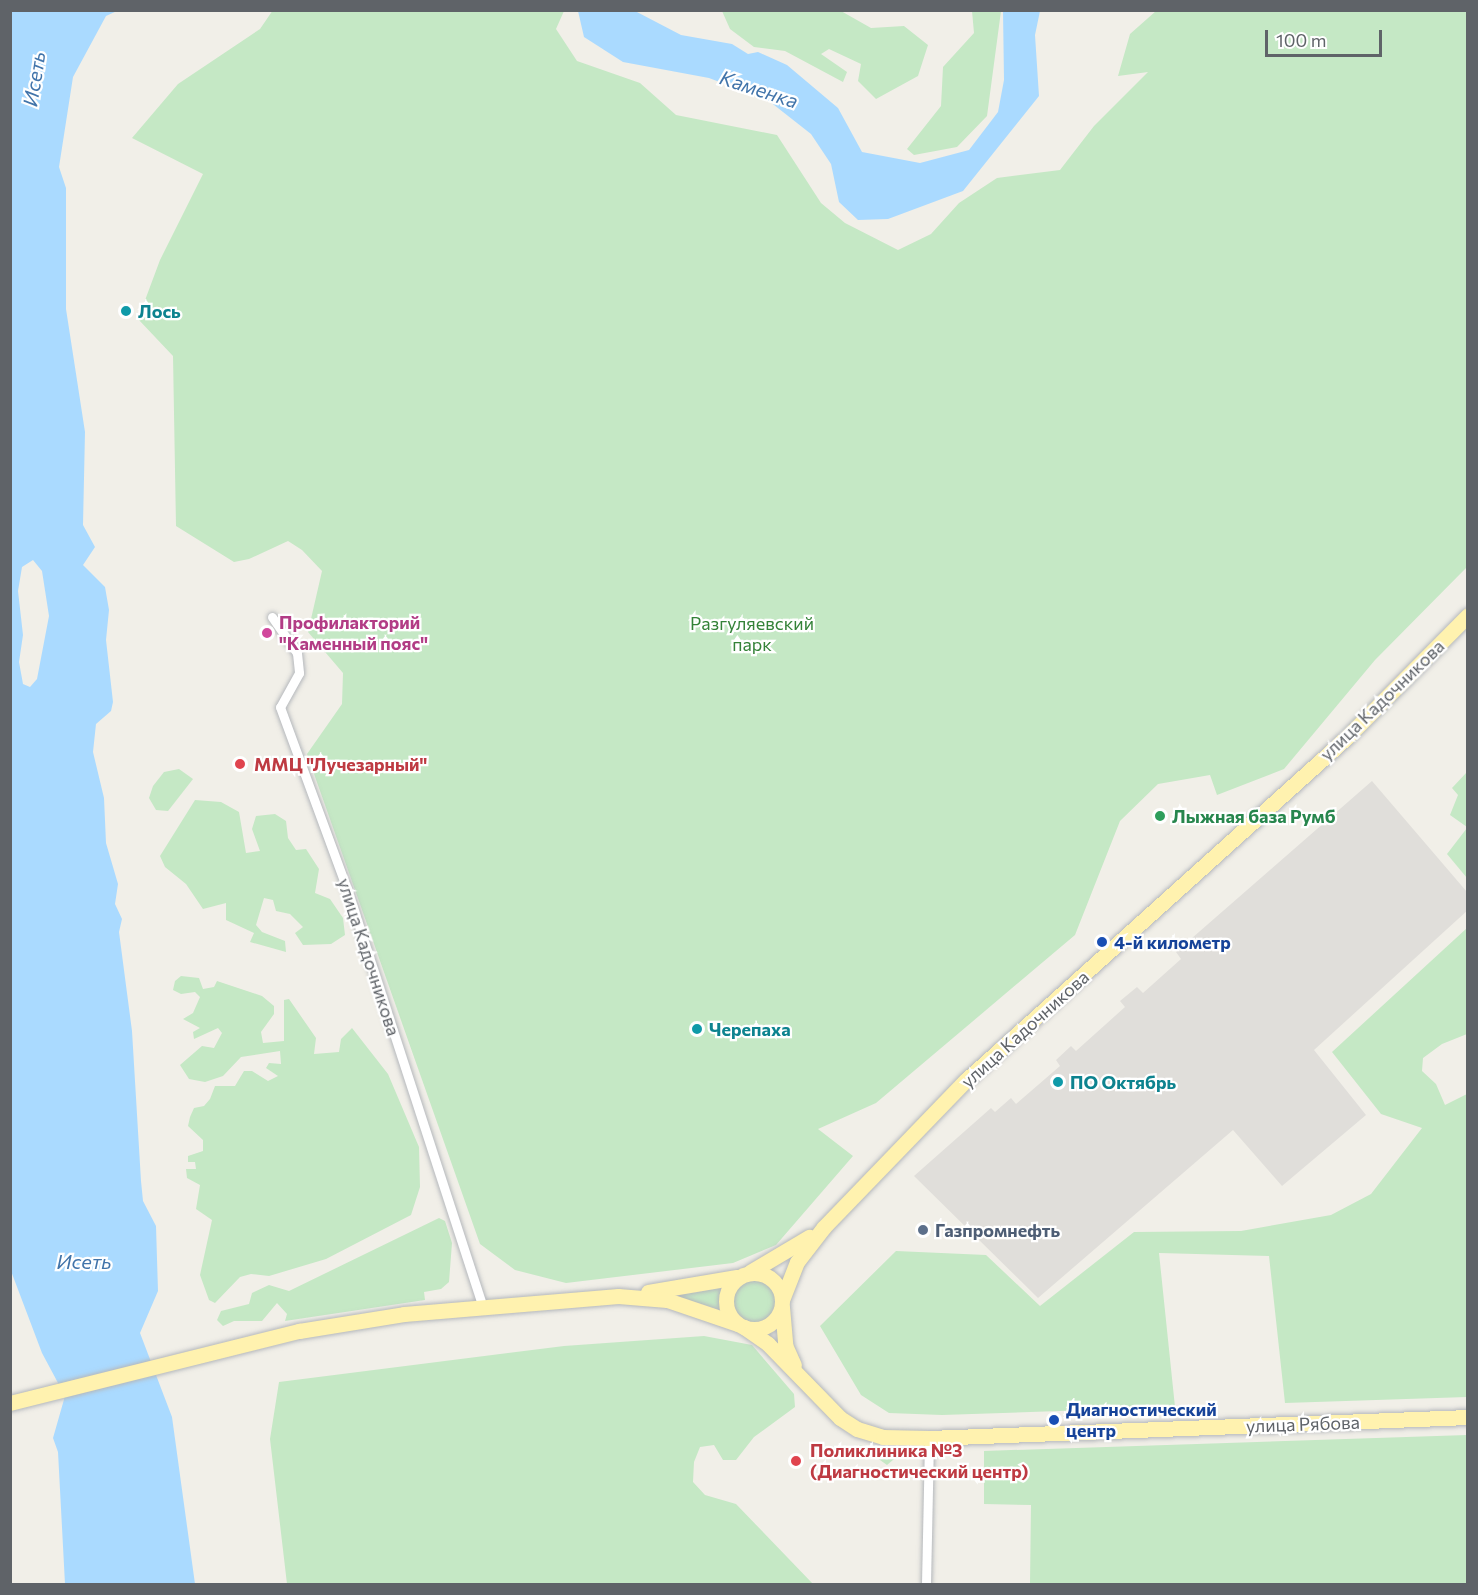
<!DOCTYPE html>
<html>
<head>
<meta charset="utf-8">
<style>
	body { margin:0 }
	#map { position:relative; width:1478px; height:1595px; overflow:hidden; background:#f1efe8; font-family:Commissioner,sans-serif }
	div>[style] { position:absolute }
	.industrial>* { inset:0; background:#e0deda }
	.green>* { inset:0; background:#c5e8c5 }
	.round { border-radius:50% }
	.water>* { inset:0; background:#aadaff }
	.roads { filter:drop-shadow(0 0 2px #b5b8bc) drop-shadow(0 0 2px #b5b8bc) }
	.minor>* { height:9px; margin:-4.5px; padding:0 4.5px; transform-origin:4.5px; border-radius:4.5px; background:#fff }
	.primary>* { height:15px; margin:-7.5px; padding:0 7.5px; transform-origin:7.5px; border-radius:7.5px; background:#fff2af }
	.primary>.ring { margin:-7.5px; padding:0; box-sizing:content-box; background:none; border:15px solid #fff2af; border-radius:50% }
	.dots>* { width:16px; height:16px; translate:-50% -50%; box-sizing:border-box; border:3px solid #fff; border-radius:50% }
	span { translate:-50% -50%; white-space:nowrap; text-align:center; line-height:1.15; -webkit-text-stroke:4.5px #fff; paint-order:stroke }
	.culture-label { font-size:18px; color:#0d838f; font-weight:700 }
	.left { translate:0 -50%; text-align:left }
	.hotel-label { font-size:18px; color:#b23c85; font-weight:700 }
	.park-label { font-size:18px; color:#348238 }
	.street-label { font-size:18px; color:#5f6368 }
	.health-label { font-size:18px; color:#be3a42; font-weight:700 }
	.leisure-label { font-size:18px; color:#27864d; font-weight:700 }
	.transit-label { font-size:18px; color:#164399; font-weight:700 }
	.service-label { font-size:18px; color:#4e5e75; font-weight:700 }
	.water-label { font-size:20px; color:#4174aa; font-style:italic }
	.frame { position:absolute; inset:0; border:12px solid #5f6368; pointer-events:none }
	.scale { position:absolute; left:1265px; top:30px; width:117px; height:27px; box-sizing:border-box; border:3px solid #5f6368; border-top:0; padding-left:8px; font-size:18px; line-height:21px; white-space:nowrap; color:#5f6368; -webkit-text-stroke:4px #fff; paint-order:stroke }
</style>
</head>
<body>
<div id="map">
	<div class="industrial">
		<i style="clip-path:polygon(1372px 781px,1467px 892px,1468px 910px,1314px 1050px,1366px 1115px,1282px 1186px,1233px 1130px,1038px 1298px,914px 1176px,991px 1108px,995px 1112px,1011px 1098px,1016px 1104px,1060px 1066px,1056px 1060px,1071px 1046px,1076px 1051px,1125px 1007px,1120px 1001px,1137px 987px,1143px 993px,1181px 959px,1176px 952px)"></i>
	</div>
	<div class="green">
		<i style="clip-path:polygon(273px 10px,564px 11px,556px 29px,577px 61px,640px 83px,676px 115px,777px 135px,821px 203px,845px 223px,898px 250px,931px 234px,959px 203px,997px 178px,1060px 170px,1094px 126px,1148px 72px,1118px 76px,1130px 34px,1156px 11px,1467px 11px,1467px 567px,1375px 660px,1284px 769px,1217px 795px,1210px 775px,1158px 784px,1120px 821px,1075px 935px,876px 1103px,818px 1129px,853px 1156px,776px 1245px,733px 1263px,566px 1283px,515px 1270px,480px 1244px,307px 754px,342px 704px,343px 673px,308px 632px,322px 571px,302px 550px,288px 541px,249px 559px,234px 562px,176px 526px,173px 356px,138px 319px,160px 260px,203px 174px,132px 138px,178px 84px,260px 29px)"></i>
		<i style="clip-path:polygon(722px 11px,841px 11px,871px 28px,904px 26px,928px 45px,918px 76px,876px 99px,858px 81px,861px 64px,829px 49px,821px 54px,847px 72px,843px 82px,785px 51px,754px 47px,730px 29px)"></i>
		<i style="clip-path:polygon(972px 11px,1001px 11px,987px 116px,957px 147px,914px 155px,907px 149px,941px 106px,943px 67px,974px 33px)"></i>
		<i style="clip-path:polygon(179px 769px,193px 779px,168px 811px,156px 810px,149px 798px,153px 786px,164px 772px)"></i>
		<i style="clip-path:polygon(1467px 772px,1467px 827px,1450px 815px,1458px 795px,1452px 788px)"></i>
		<i style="clip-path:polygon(195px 800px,221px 802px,239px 812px,246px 853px,260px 851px,252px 829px,256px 816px,275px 814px,286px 821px,288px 838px,296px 850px,306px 849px,319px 869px,315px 893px,330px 899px,343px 918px,345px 935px,331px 944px,303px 945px,295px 933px,303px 927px,290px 914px,276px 911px,273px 900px,264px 898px,256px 925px,262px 932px,285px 941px,286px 952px,250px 942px,254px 933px,226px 920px,226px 903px,203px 909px,186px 884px,165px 867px,160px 856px)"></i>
		<i style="clip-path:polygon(1467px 828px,1467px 878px,1447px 854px)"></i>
		<i style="clip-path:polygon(1467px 928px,1467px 1034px,1442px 1044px,1423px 1058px,1422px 1071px,1436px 1084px,1445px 1105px,1467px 1094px,1467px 1397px,1285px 1403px,1269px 1256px,1159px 1253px,1175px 1407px,942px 1415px,889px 1413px,861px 1395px,820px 1326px,896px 1251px,986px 1255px,1040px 1306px,1134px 1232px,1241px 1231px,1331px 1215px,1371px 1194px,1422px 1128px,1381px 1114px,1332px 1052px)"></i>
		<i style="clip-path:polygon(181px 976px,199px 978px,203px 989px,214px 987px,217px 981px,262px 996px,274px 1006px,274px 1014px,261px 1032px,263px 1043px,284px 1041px,284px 1000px,289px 999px,316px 1038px,314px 1054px,339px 1052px,341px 1039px,352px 1028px,388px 1074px,419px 1147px,420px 1187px,411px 1215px,326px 1259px,269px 1276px,251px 1274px,240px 1277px,215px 1303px,209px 1300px,200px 1275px,212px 1220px,196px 1209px,200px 1185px,187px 1178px,186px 1169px,196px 1169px,195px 1162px,188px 1162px,188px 1156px,203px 1151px,203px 1140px,188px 1126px,190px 1117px,194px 1108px,204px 1106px,210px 1099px,215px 1086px,235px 1086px,244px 1071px,252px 1071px,268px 1081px,278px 1076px,266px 1068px,269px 1063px,281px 1064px,280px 1051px,241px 1057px,223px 1076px,205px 1082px,189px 1079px,180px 1065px,202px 1046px,214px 1048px,222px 1033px,218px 1028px,194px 1039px,193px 1032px,200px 1028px,183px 1019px,193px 1013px,200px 997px,195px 992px,181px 994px,173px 990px,175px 981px)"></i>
		<i style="clip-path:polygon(439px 1218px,445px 1221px,452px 1243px,449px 1282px,441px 1289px,424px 1292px,425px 1300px,285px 1321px,287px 1314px,277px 1303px,262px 1321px,234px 1321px,223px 1326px,217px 1320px,221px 1311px,249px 1304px,252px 1293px,269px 1285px,289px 1291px)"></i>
		<i class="round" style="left:731px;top:1277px;width:46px;height:46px"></i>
		<i style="clip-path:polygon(723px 1287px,720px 1310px,674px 1295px,699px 1292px)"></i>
		<i style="clip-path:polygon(704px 1336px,752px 1345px,794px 1394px,795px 1407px,754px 1437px,736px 1460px,723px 1460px,714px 1445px,700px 1447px,694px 1462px,693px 1482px,705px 1495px,736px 1504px,813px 1584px,287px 1584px,270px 1439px,279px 1382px,564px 1346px)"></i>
		<i style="clip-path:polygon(1467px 1435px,1467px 1584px,1030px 1584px,1031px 1505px,984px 1504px,984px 1451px)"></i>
		<i style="clip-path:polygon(859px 1445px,868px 1447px,906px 1449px,887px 1465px)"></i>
	</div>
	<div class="water">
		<i style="clip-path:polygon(evenodd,10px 11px,117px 11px,106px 16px,73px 77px,59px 167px,66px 188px,66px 309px,85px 432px,83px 525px,95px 547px,83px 565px,105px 587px,109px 610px,106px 640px,113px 702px,111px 711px,96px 724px,93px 752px,104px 798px,106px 843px,118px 884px,115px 904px,122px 919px,119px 932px,132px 1031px,141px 1181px,143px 1201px,156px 1226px,158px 1291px,140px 1333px,172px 1417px,195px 1584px,65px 1584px,58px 1452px,53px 1438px,65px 1396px,42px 1353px,11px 1271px,10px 11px,33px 560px,42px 571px,49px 616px,37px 679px,30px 687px,23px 684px,19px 662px,23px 635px,18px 591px,22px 567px,33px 560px)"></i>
		<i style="clip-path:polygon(578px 11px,635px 11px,681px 35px,732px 44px,748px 54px,758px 52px,787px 65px,838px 108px,862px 152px,920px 163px,969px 150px,998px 112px,1004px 80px,1003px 11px,1040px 11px,1035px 35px,1039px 96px,963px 191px,888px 219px,858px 220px,839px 202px,831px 164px,811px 134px,769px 101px,709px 78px,623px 62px,584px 37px)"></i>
	</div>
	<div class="roads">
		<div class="minor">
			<i style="left:272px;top:617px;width:44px;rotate:55.2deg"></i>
			<i style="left:297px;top:653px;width:20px;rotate:84deg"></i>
			<i style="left:299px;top:673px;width:39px;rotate:119deg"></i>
			<i style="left:280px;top:707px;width:194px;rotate:69.8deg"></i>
			<i style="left:347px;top:889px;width:440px;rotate:72deg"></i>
			<i style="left:926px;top:1584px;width:146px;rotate:-88.8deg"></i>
		</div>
		<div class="primary">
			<i style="left:750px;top:1272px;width:69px;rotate:-30.7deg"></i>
			<i class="ring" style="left:726px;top:1273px;width:41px;height:41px"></i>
			<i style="left:648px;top:1292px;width:90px;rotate:-9.6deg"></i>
			<i style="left:782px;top:1300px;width:41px;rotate:-68.5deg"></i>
			<i style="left:797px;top:1262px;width:44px;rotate:-52.4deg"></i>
			<i style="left:824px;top:1227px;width:203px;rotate:-46deg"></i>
			<i style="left:965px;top:1081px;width:515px;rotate:-42.01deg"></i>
			<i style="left:1348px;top:736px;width:170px;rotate:-45.2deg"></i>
			<i style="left:782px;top:1307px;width:38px;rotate:85deg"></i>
			<i style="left:785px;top:1345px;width:22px;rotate:66deg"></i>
			<i style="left:744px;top:1327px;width:29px;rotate:35deg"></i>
			<i style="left:768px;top:1344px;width:103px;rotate:45.8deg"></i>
			<i style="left:840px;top:1418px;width:20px;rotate:33deg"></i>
			<i style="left:857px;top:1429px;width:27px;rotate:17deg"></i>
			<i style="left:883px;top:1437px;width:46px;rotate:1.2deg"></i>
			<i style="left:929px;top:1438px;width:539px;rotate:-2.23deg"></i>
			<i style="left:10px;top:1403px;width:298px;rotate:-14deg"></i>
			<i style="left:299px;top:1331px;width:106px;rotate:-9.2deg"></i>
			<i style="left:404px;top:1314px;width:215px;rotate:-4.8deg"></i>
			<i style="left:618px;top:1296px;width:49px;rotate:4.7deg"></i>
			<i style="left:667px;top:1300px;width:75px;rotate:18.7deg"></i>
		</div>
	</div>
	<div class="dots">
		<i style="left:126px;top:311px;background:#0f9aa8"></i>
		<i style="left:267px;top:633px;background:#d1479c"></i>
		<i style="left:240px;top:764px;background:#e0444e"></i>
		<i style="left:1160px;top:816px;background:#2e9e5b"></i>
		<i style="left:1102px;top:942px;background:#1a4fb4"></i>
		<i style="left:697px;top:1029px;background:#0f9aa8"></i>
		<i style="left:1058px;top:1082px;background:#0f9aa8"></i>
		<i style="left:923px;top:1230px;background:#5c6f8a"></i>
		<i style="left:1054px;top:1420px;background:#1a4fb4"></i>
		<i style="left:796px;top:1461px;background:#e0444e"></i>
	</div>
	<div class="culture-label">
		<span class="left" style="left:138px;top:311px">Лось</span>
		<span class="left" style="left:709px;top:1029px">Черепаха</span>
		<span class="left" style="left:1070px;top:1082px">ПО Октябрь</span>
	</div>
	<div class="hotel-label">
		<span class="left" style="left:279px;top:633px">Профилакторий<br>"Каменный пояс"</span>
	</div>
	<div class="park-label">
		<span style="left:752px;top:634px">Разгуляевский<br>парк</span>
	</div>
	<div class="street-label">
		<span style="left:1382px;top:700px;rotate:-44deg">улица Кадочникова</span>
		<span style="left:369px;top:957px;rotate:72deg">улица Кадочникова</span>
		<span style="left:1025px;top:1029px;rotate:-42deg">улица Кадочникова</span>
		<span style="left:1303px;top:1424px;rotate:-2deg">улица Рябова</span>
	</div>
	<div class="health-label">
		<span class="left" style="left:254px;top:764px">ММЦ "Лучезарный"</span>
		<span class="left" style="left:810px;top:1461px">Поликлиника №3<br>(Диагностический центр)</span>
	</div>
	<div class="leisure-label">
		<span class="left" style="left:1172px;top:816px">Лыжная база Румб</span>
	</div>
	<div class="transit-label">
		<span class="left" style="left:1114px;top:942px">4-й километр</span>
		<span class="left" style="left:1066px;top:1420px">Диагностический<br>центр</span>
	</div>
	<div class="service-label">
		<span class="left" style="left:935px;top:1230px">Газпромнефть</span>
	</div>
	<div class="water-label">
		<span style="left:34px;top:79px;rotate:-81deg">Исеть</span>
		<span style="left:759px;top:89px;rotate:18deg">Каменка</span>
		<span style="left:84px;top:1261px">Исеть</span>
	</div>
	<div class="frame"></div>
	<div class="scale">100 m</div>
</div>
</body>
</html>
